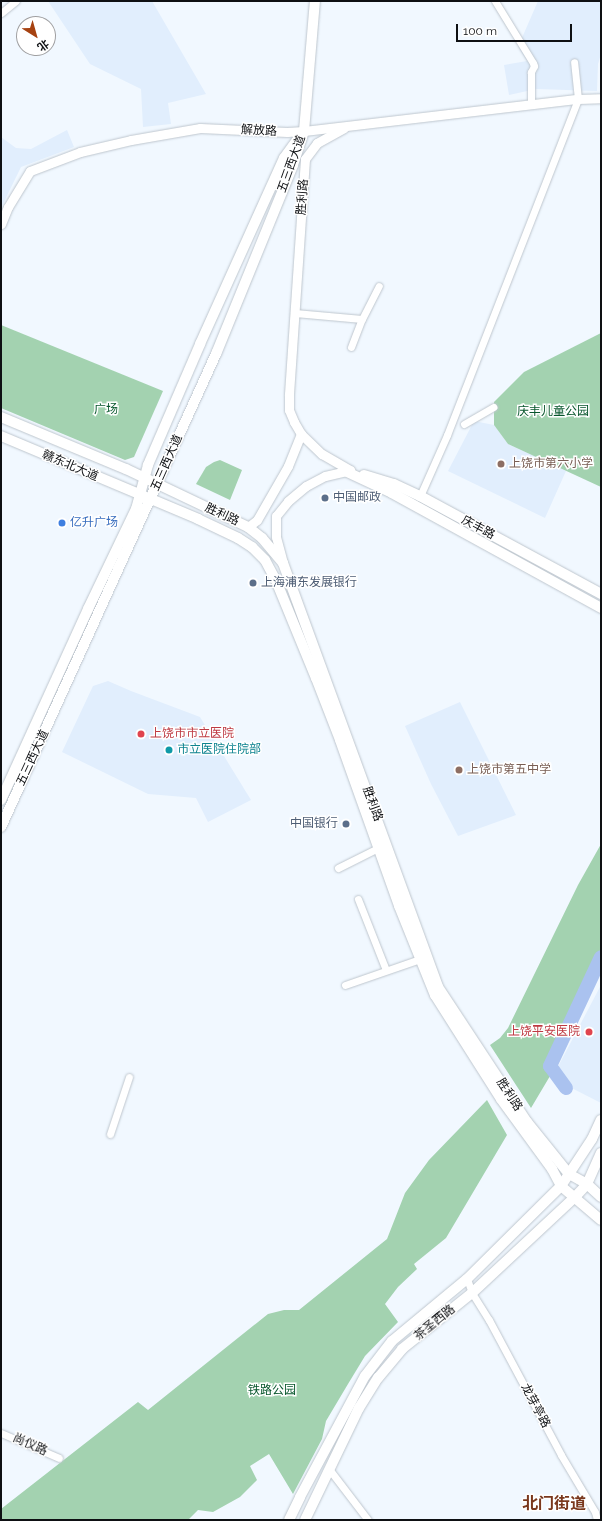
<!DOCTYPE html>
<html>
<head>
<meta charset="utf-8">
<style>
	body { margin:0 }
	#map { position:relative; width:602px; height:1521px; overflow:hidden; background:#f1f8ff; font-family:Raleway,"Noto Sans SC",sans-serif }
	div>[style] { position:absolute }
	.built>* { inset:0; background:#e1eefd }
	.green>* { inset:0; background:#a3d2b0 }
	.river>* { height:14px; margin:-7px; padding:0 7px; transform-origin:7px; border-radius:7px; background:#aac2ef }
	.roads { filter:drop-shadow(0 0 1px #bec6ce) drop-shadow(0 0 1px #bec6ce) }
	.minor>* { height:7px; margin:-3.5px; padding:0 3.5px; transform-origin:3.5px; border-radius:3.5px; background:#fff }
	.tertiary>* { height:9px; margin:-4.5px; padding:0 4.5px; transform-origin:4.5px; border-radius:4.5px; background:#fff }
	.secondary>* { height:10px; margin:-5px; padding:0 5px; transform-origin:5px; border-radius:5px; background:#fff }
	.dots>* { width:11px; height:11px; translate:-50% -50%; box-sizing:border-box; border:2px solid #fff; border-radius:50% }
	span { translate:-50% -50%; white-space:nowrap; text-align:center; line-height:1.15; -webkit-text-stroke:3px #fff; paint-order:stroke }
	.street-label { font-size:12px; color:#0e1013 }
	.park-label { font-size:12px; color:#07562c }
	.education-label { font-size:12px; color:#785e54 }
	.left { translate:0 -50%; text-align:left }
	.service-label { font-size:12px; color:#4e5e75 }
	.right { translate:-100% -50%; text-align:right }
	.shop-label { font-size:12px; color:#366cbe }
	.health-label { font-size:12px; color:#be3a42 }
	.culture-label { font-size:12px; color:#0d838f }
	.district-label { font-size:16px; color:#7a381d; font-weight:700 }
	.frame { position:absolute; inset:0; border:2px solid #0e1013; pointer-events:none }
	.north { position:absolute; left:16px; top:16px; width:40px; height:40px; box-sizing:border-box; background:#fff; border:1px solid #9f9fa1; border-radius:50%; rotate:143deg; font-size:11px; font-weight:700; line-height:16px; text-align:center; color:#0e1013 }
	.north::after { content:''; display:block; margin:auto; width:14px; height:18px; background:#a64211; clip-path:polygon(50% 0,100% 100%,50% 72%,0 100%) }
	.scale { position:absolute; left:456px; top:24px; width:116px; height:18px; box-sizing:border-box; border:2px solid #0e1013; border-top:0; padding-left:5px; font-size:12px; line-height:14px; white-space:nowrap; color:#0e1013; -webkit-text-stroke:3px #fff; paint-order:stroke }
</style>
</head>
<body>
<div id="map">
	<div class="built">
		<i style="clip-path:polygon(48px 1px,152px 1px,206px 94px,168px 103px,171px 124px,143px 127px,141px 89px,90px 64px)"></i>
		<i style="clip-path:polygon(538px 1px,601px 1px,601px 54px,598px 64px,597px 91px,536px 89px,509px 95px,504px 65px,527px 61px,518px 47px)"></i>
		<i style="clip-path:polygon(67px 130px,74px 147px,21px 167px,1px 208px,1px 137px,16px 148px,31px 149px)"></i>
		<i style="clip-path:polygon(474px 421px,494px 425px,508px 444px,566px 471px,545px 518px,448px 471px)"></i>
		<i style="clip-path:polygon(108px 681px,131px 691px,200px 717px,251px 800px,208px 822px,196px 798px,148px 794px,62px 752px,93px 686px)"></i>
		<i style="clip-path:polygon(460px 702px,516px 815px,458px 836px,431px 784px,405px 726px)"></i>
		<i style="clip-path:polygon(601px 985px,601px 1103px,552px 1078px)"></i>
	</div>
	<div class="green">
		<i style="clip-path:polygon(1px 325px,163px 391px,134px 457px,125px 460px,1px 408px)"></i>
		<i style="clip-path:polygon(601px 333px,601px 487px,508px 444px,494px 425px,494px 402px,524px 372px)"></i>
		<i style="clip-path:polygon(220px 460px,242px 470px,230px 500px,196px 484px,206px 467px,214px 462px)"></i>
		<i style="clip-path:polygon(601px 844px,601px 972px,553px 1071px,531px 1108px,490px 1045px,500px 1038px,508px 1028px,578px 885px)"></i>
		<i style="clip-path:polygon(487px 1100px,507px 1135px,446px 1238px,414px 1264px,417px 1269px,398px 1287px,385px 1304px,398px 1322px,365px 1356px,348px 1384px,326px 1421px,322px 1439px,293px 1494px,269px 1454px,250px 1466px,257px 1480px,240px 1497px,213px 1512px,198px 1510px,188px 1520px,1px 1520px,1px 1509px,138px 1402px,148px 1410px,268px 1314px,284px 1310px,299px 1310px,387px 1239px,405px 1193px,429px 1160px)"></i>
	</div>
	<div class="river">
		<i style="left:566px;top:1088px;width:27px;rotate:-126deg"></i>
		<i style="left:550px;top:1066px;width:120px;rotate:-64.9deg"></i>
	</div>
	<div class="roads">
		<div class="minor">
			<i style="left:495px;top:1px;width:73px;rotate:58.5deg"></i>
			<i style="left:533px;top:63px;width:3px;rotate:72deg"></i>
			<i style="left:534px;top:66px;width:7px;rotate:117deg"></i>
			<i style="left:531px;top:72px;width:32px;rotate:90deg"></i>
			<i style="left:1px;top:13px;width:19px;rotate:-39deg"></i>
			<i style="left:295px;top:313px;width:67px;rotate:5.1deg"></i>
			<i style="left:351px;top:347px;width:30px;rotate:-69deg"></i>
			<i style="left:362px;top:319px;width:37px;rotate:-63deg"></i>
			<i style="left:464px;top:424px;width:34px;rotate:-30deg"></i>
			<i style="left:420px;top:496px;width:67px;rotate:-66.1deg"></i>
			<i style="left:447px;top:435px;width:361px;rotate:-68.7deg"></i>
			<i style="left:578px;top:99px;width:37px;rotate:-96deg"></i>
			<i style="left:338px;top:868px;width:45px;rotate:-26.6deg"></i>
			<i style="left:358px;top:899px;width:76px;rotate:68.5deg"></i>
			<i style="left:345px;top:985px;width:79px;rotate:-19.1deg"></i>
			<i style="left:110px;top:1134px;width:60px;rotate:-71.6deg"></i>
			<i style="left:467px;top:1279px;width:15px;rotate:70deg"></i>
			<i style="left:472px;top:1293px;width:32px;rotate:58deg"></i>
			<i style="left:489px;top:1320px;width:153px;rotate:61.9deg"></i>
			<i style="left:561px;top:1455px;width:66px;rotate:59.2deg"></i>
			<i style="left:595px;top:1512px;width:8px;rotate:76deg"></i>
			<i style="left:1px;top:1433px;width:63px;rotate:23.3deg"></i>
			<i style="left:329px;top:1469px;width:64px;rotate:52.6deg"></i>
		</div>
		<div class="tertiary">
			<i style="left:344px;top:128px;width:31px;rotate:151deg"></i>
			<i style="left:317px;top:143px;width:20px;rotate:127deg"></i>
			<i style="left:305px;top:159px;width:237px;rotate:93.9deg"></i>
			<i style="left:289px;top:395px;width:15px;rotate:90deg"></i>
			<i style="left:289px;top:410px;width:13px;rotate:67deg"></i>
			<i style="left:294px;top:422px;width:14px;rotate:60deg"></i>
			<i style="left:301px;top:434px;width:29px;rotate:44deg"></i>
			<i style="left:322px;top:454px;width:32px;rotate:30deg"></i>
			<i style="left:1px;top:224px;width:18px;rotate:-68deg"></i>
			<i style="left:8px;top:207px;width:42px;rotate:-58.6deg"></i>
			<i style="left:30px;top:171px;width:53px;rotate:-20.8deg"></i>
			<i style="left:80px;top:152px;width:52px;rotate:-13.2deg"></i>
			<i style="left:131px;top:140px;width:70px;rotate:-9.9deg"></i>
			<i style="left:200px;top:128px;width:87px;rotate:2.6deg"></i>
			<i style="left:287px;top:132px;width:17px;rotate:-3deg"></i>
			<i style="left:304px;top:131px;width:276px;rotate:-6.7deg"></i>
			<i style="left:578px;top:99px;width:23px;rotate:-2deg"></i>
			<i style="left:248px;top:527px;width:11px;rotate:-38deg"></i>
			<i style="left:257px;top:520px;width:62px;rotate:-60.1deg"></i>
			<i style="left:288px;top:466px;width:35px;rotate:-68deg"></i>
			<i style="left:283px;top:563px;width:27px;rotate:-105deg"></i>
			<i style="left:276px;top:537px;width:21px;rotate:-90deg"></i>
			<i style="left:276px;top:516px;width:19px;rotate:-51deg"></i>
			<i style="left:288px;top:501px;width:23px;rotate:-40deg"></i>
			<i style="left:306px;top:486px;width:21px;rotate:-28deg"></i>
			<i style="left:325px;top:476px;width:26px;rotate:-13deg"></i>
		</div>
		<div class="secondary">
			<i style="left:1px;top:417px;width:135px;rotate:22.6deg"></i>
			<i style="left:126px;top:469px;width:135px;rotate:25.4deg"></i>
			<i style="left:248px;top:527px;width:18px;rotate:38deg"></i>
			<i style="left:262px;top:538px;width:33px;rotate:50deg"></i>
			<i style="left:283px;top:563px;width:451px;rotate:69.9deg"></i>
			<i style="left:438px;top:987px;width:162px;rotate:56.6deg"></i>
			<i style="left:527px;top:1122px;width:67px;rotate:51.1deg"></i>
			<i style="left:569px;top:1174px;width:21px;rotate:29deg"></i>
			<i style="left:587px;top:1184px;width:19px;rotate:43deg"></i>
			<i style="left:1px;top:436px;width:214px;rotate:22.8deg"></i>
			<i style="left:198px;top:519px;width:44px;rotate:25.4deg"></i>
			<i style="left:238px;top:538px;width:17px;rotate:33deg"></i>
			<i style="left:252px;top:547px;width:18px;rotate:45deg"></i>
			<i style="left:265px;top:560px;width:26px;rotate:62deg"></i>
			<i style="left:277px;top:583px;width:103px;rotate:67.7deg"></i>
			<i style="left:316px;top:678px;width:66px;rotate:68.8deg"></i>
			<i style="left:340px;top:740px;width:176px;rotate:70.4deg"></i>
			<i style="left:399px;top:906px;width:96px;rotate:68deg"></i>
			<i style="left:435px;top:995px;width:123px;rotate:57.6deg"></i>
			<i style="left:501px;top:1099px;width:87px;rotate:53.9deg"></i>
			<i style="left:552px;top:1169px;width:19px;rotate:62deg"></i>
			<i style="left:561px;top:1186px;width:52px;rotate:40.4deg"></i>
			<i style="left:345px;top:471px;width:52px;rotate:25.1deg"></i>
			<i style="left:392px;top:493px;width:239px;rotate:28.8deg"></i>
			<i style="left:364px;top:475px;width:31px;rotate:17deg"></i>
			<i style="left:394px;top:484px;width:29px;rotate:25deg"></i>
			<i style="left:420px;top:496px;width:206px;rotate:28.4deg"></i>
			<i style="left:1px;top:800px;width:210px;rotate:-65.5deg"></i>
			<i style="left:88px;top:609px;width:111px;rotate:-64.4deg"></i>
			<i style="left:136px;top:509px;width:46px;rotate:-74.7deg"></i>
			<i style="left:148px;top:465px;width:132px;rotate:-66.7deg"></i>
			<i style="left:200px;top:344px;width:204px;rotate:-65.7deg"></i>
			<i style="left:284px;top:158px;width:26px;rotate:-54deg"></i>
			<i style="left:1px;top:827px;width:520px;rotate:-65.56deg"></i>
			<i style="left:216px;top:354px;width:204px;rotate:-67.8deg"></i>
			<i style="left:293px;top:165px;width:36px;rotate:-72deg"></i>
			<i style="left:304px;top:131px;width:130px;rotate:-85.2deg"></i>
			<i style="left:289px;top:1520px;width:25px;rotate:-64deg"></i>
			<i style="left:300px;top:1497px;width:137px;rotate:-61.8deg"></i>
			<i style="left:365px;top:1376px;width:44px;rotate:-52.4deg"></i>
			<i style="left:392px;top:1341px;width:97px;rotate:-39.6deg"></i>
			<i style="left:467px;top:1279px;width:132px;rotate:-44.7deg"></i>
			<i style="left:561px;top:1186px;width:56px;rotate:-56.6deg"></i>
			<i style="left:592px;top:1139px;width:21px;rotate:-65deg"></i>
			<i style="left:305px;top:1520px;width:124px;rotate:-64.3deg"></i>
			<i style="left:359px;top:1408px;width:36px;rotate:-58deg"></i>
			<i style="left:378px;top:1378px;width:38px;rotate:-50deg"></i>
			<i style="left:402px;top:1349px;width:90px;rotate:-38.7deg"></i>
			<i style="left:472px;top:1293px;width:141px;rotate:-43deg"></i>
			<i style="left:575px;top:1197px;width:18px;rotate:-47deg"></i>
			<i style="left:587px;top:1184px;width:34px;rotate:-66deg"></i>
		</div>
	</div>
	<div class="dots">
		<i style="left:501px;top:464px;background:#8d6e63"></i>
		<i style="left:325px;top:498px;background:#5c6f8a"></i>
		<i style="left:62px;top:523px;background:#3f7fe0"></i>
		<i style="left:253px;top:583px;background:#5c6f8a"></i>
		<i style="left:141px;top:734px;background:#e0444e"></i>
		<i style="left:169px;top:750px;background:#0f9aa8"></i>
		<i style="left:459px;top:770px;background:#8d6e63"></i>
		<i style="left:346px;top:824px;background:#5c6f8a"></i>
		<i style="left:589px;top:1032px;background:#e0444e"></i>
	</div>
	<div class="street-label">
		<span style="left:259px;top:131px;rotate:3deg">解放路</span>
		<span style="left:292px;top:164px;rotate:-70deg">五三西大道</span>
		<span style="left:303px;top:197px;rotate:-86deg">胜利路</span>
		<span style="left:167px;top:463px;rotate:-66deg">五三西大道</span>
		<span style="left:70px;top:466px;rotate:23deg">赣东北大道</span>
		<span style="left:222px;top:515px;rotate:25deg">胜利路</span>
		<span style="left:478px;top:528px;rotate:28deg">庆丰路</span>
		<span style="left:33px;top:758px;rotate:-65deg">五三西大道</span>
		<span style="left:372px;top:804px;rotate:70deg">胜利路</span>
		<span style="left:509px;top:1095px;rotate:57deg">胜利路</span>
		<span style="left:435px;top:1323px;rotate:-39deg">茶圣西路</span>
		<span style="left:535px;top:1406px;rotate:62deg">龙芽亭路</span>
		<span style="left:30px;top:1445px;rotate:24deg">尚仪路</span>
	</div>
	<div class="park-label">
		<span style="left:106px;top:410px">广场</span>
		<span style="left:553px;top:412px">庆丰儿童公园</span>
		<span style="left:272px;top:1391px">铁路公园</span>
	</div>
	<div class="education-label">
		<span class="left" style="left:509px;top:464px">上饶市第六小学</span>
		<span class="left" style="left:467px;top:770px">上饶市第五中学</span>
	</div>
	<div class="service-label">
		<span class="left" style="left:333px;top:498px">中国邮政</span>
		<span class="left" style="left:261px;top:583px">上海浦东发展银行</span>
		<span class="right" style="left:338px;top:824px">中国银行</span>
	</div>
	<div class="shop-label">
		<span class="left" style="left:70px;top:523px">亿升广场</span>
	</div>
	<div class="health-label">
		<span class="left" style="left:150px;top:734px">上饶市市立医院</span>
		<span class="right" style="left:580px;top:1032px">上饶平安医院</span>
	</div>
	<div class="culture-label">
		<span class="left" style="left:177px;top:750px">市立医院住院部</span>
	</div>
	<div class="district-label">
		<span style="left:554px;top:1504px">北门街道</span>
	</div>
	<div class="frame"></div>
	<div class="north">北</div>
	<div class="scale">100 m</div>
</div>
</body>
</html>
